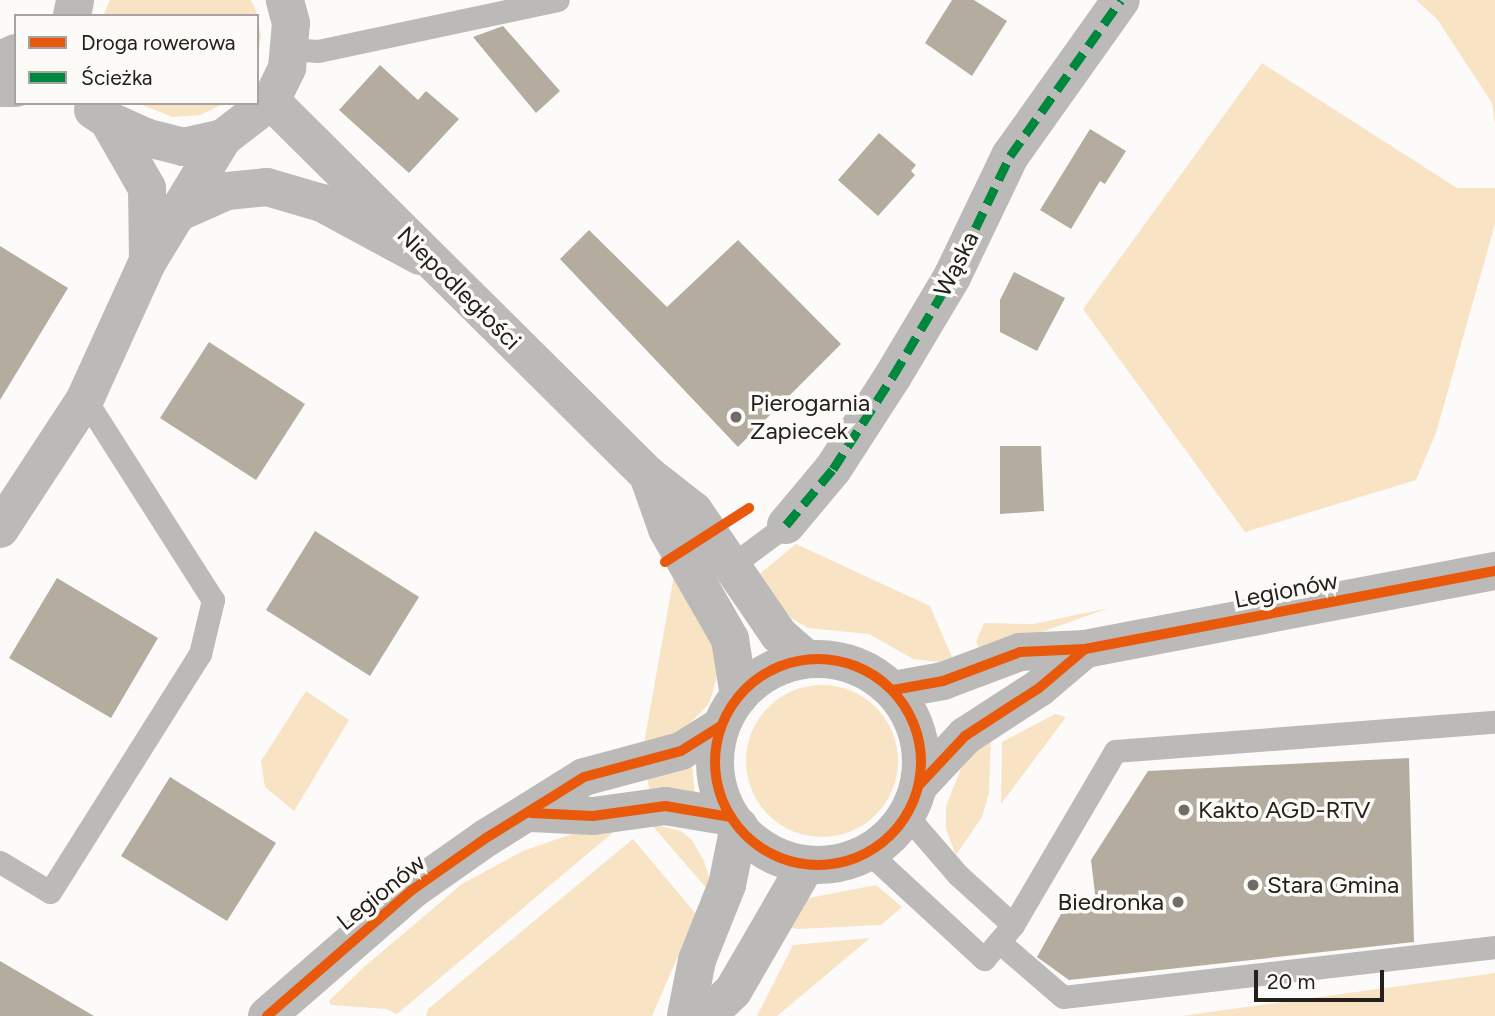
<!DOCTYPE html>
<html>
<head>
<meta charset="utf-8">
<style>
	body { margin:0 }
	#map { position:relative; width:1495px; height:1016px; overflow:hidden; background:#fcfbf9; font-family:Figtree,sans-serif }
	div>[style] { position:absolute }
	.green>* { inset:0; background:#f9e3c5 }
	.round { border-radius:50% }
	.building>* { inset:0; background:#b4ac9f }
	.service>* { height:23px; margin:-11.5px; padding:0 11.5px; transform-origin:11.5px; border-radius:11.5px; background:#bbbab8 }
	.minor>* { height:38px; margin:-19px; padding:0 19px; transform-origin:19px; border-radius:19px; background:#bbbab8 }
	.tertiary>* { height:38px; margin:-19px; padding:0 19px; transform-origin:19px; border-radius:19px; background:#bbbab8 }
	.tertiary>.ring { margin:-19px; padding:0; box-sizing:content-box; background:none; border:38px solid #bbbab8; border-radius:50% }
	.quiet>* { height:9px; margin-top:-4.5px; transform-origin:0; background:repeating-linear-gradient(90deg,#00873e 0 18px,transparent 0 27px) }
	.cycleway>* { height:10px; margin:-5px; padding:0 5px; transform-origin:5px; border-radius:5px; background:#e8590c }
	.cycleway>.ring { margin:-5px; padding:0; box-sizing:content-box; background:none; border:10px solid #e8590c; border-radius:50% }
	.dots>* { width:19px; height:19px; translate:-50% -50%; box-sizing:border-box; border:4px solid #fdfbf8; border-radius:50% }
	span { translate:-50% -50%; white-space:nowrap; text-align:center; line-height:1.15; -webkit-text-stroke:7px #fdfbf8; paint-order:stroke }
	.street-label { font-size:24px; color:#25201b }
	.poi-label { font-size:24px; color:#25201b }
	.left { translate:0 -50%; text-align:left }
	.right { translate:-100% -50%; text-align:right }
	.legend { position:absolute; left:14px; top:14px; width:245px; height:91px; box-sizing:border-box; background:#fdfbf8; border:2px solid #a7a3a0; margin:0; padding:9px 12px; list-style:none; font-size:21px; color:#25201b }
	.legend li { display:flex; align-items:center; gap:14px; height:35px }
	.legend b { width:35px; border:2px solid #a7a3a0 }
	.scale { position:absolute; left:1254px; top:970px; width:130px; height:32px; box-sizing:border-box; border:4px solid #25201b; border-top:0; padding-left:9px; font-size:21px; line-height:24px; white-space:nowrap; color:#25201b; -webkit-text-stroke:5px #fdfbf8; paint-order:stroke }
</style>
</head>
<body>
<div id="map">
	<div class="green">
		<i style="clip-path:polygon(110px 0,251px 0,256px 11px,261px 36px,257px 59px,257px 16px,103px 16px)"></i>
		<i style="clip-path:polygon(1416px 0,1495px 0,1495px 124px,1492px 103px,1437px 19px)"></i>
		<i style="clip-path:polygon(1262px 63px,1457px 188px,1495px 188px,1495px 224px,1436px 433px,1416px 480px,1245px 532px,1083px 309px)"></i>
		<i style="clip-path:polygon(137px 103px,225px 103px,200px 115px,173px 117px)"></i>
		<i style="clip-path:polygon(796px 544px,930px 606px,955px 664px,913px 659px,869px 634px,808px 628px,791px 618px,756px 577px)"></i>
		<i style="clip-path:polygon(676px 564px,721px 663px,709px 704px,680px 733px,644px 743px)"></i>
		<i style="clip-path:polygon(1109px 608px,982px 653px,976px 642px,984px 623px,1033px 624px)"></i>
		<i class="round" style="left:746px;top:685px;width:152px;height:152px"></i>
		<i style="clip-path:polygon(306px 691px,349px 720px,294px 811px,265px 787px,261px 761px)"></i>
		<i style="clip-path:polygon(1055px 714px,1066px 717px,1001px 804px,1002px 742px)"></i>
		<i style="clip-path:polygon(991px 738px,989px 793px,982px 817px,956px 855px,946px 829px,946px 806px,966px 756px)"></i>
		<i style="clip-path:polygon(692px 764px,695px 795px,650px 794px,647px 776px)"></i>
		<i style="clip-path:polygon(623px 824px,397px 1014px,386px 1009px,331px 1005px,329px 1001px,364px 967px,462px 884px,523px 851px,572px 834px)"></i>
		<i style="clip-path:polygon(651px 824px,681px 831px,692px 840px,704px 861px,709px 877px,707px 889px)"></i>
		<i style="clip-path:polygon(633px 839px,696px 914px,652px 1016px,426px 1016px,428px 1009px)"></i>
		<i style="clip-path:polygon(876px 885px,902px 907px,881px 925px,797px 929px,783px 925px,804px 899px)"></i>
		<i style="clip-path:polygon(870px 938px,777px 1016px,757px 1016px,793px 945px)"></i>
		<i style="clip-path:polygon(1495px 973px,1495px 1016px,1181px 1016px)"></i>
	</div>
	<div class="building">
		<i style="clip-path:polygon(952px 0,974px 0,1007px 21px,972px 76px,925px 43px)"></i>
		<i style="clip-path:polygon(503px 26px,560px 91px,536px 113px,473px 37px)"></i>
		<i style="clip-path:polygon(380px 65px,418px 100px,426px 91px,459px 119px,409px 173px,339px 110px)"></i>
		<i style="clip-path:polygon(1090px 129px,1126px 151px,1105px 184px,1100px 181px,1071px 229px,1040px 210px)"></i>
		<i style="clip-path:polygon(879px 133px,916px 165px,911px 171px,915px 175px,878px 216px,838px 180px)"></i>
		<i style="clip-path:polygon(589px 230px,667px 307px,738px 240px,841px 344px,738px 447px,560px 259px)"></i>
		<i style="clip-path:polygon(0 246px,68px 288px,0 400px)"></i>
		<i style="clip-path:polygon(1014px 272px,1065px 298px,1037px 351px,1000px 332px,1000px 300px)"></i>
		<i style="clip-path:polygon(209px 342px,305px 404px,256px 480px,160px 418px)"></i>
		<i style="clip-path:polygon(1000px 446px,1041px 446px,1044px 511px,1000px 514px)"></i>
		<i style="clip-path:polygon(315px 531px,419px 597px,370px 676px,266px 610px)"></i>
		<i style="clip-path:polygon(57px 578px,158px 638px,111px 718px,9px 658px)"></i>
		<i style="clip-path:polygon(1409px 758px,1414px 942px,1069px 980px,1037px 957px,1061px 914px,1097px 910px,1091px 860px,1148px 771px)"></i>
		<i style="clip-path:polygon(170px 777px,276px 843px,227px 921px,121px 856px)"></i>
		<i style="clip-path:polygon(0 961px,94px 1016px,0 1016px)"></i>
	</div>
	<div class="service">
		<i style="left:289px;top:49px;width:29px;rotate:4deg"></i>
		<i style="left:318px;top:51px;width:245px;rotate:-12deg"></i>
		<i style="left:731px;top:566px;width:69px;rotate:-36.7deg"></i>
		<i style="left:907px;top:816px;width:78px;rotate:49.2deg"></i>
		<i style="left:958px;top:875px;width:74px;rotate:42.3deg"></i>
		<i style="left:868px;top:852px;width:158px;rotate:42.7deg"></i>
		<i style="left:984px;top:959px;width:45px;rotate:-49.5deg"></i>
		<i style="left:1013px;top:925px;width:202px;rotate:-59.6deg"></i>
		<i style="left:1115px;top:751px;width:381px;rotate:-4.4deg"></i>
		<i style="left:0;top:862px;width:58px;rotate:31deg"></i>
		<i style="left:50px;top:892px;width:281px;rotate:-57.8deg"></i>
		<i style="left:200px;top:654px;width:56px;rotate:-76.5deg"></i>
		<i style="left:213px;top:600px;width:238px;rotate:-122.5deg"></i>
		<i style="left:999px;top:942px;width:84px;rotate:40.7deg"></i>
		<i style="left:1063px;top:997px;width:435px;rotate:-6.6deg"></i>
	</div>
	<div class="minor">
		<i style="left:0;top:60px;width:17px;rotate:-24deg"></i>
		<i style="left:0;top:88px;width:16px"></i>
		<i style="left:93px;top:110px;width:18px;rotate:34deg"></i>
		<i style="left:108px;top:120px;width:78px;rotate:60.2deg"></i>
		<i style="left:147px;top:188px;width:73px;rotate:89.2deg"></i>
		<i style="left:177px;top:213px;width:55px;rotate:-23.7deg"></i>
		<i style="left:227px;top:191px;width:40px;rotate:-5.7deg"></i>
		<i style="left:267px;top:187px;width:57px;rotate:16.2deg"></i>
		<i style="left:322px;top:203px;width:111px;rotate:28.4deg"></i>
		<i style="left:786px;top:525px;width:73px;rotate:-50deg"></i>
		<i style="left:833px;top:469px;width:111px;rotate:-57.2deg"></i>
		<i style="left:893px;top:376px;width:115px;rotate:-59.2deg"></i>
		<i style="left:952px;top:277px;width:134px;rotate:-64.4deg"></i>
		<i style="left:1010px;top:156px;width:191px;rotate:-54.6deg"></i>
		<i style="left:0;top:529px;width:155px;rotate:-56.8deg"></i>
		<i style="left:85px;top:399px;width:152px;rotate:-65.5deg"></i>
		<i style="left:148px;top:261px;width:144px;rotate:-58.6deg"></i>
	</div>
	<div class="tertiary">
		<i style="left:72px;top:16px;width:16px;rotate:-79deg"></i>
		<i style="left:271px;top:101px;width:531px;rotate:44.77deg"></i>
		<i style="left:648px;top:475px;width:58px;rotate:38deg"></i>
		<i style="left:694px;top:511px;width:150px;rotate:55.6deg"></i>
		<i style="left:779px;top:635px;width:37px;rotate:41deg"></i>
		<i style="left:95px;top:103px;width:21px;rotate:53deg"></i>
		<i style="left:108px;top:120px;width:44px;rotate:24.2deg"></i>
		<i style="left:148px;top:138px;width:36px;rotate:14deg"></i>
		<i style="left:183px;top:147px;width:41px;rotate:-12.7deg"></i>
		<i style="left:223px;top:138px;width:61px;rotate:-37.6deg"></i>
		<i style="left:271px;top:101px;width:37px;rotate:-64deg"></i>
		<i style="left:287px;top:68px;width:45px;rotate:-84.9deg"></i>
		<i style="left:291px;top:23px;width:24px;rotate:-105deg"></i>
		<i style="left:648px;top:475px;width:57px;rotate:70.6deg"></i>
		<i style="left:667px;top:529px;width:127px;rotate:60.2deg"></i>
		<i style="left:730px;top:639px;width:58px;rotate:81deg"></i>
		<i class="ring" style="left:715px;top:659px;width:168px;height:168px"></i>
		<i style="left:893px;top:690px;width:51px;rotate:-10.2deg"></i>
		<i style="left:943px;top:681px;width:82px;rotate:-20.6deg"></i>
		<i style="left:1020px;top:652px;width:65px;rotate:-2.6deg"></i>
		<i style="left:1085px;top:649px;width:417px;rotate:-10.8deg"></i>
		<i style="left:920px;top:784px;width:66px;rotate:-46.8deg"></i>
		<i style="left:965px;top:736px;width:88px;rotate:-33deg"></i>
		<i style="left:1039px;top:688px;width:60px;rotate:-40.3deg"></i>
		<i style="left:531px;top:813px;width:62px;rotate:2.8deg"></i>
		<i style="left:593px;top:816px;width:73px;rotate:-7.9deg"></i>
		<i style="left:665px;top:806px;width:67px;rotate:9.5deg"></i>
		<i style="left:267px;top:1016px;width:192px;rotate:-41deg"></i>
		<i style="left:412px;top:890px;width:90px;rotate:-35.1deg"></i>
		<i style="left:486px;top:838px;width:115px;rotate:-31.9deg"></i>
		<i style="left:584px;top:777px;width:100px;rotate:-15deg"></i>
		<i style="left:681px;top:751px;width:47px;rotate:-32deg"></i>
		<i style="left:686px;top:1016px;width:57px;rotate:-78.9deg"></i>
		<i style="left:697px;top:960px;width:81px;rotate:-68.2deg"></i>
		<i style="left:727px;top:885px;width:60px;rotate:-78.5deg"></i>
		<i style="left:707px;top:1016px;width:36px;rotate:-44deg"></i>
		<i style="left:733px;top:991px;width:146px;rotate:-59.9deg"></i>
	</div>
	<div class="quiet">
		<i style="left:786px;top:525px;width:73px;rotate:-50deg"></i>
		<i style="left:833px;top:469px;width:111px;rotate:-57.2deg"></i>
		<i style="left:893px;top:376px;width:115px;rotate:-59.2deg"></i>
		<i style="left:952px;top:277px;width:134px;rotate:-64.4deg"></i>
		<i style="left:1010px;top:156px;width:191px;rotate:-54.6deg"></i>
	</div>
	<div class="cycleway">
		<i style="left:665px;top:562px;width:100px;rotate:-32.7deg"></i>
		<i class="ring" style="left:715px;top:659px;width:196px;height:196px"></i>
		<i style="left:893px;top:690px;width:51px;rotate:-10.2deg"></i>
		<i style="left:943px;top:681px;width:82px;rotate:-20.6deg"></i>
		<i style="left:1020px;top:652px;width:65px;rotate:-2.6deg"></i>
		<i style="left:1085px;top:649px;width:417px;rotate:-10.8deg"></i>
		<i style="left:920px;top:784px;width:66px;rotate:-46.8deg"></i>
		<i style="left:965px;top:736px;width:88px;rotate:-33deg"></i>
		<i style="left:1039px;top:688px;width:60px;rotate:-40.3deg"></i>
		<i style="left:531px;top:813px;width:62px;rotate:2.8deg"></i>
		<i style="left:593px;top:816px;width:73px;rotate:-7.9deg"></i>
		<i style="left:665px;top:806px;width:67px;rotate:9.5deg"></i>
		<i style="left:267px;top:1016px;width:192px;rotate:-41deg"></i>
		<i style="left:412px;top:890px;width:90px;rotate:-35.1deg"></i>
		<i style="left:486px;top:838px;width:115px;rotate:-31.9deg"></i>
		<i style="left:584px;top:777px;width:100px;rotate:-15deg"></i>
		<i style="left:681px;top:751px;width:47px;rotate:-32deg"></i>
	</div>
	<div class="dots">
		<i style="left:736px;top:417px;background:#706d69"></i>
		<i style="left:1184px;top:810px;background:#706d69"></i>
		<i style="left:1253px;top:885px;background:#706d69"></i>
		<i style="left:1178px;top:902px;background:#706d69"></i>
	</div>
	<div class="street-label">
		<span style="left:956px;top:264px;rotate:-63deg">Wąska</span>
		<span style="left:459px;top:288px;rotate:45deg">Niepodległości</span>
		<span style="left:1286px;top:590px;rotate:-11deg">Legionów</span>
		<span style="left:381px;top:892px;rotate:-39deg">Legionów</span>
	</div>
	<div class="poi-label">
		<span class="left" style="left:750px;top:417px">Pierogarnia<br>Zapiecek</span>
		<span class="left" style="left:1198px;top:810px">Kakto AGD-RTV</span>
		<span class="left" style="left:1267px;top:885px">Stara Gmina</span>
		<span class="right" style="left:1164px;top:902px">Biedronka</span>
	</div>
	<ul class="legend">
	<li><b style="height:9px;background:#e8590c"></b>Droga rowerowa</li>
	<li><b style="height:9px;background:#00873e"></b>Ścieżka</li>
	</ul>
	<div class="scale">20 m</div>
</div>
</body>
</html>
